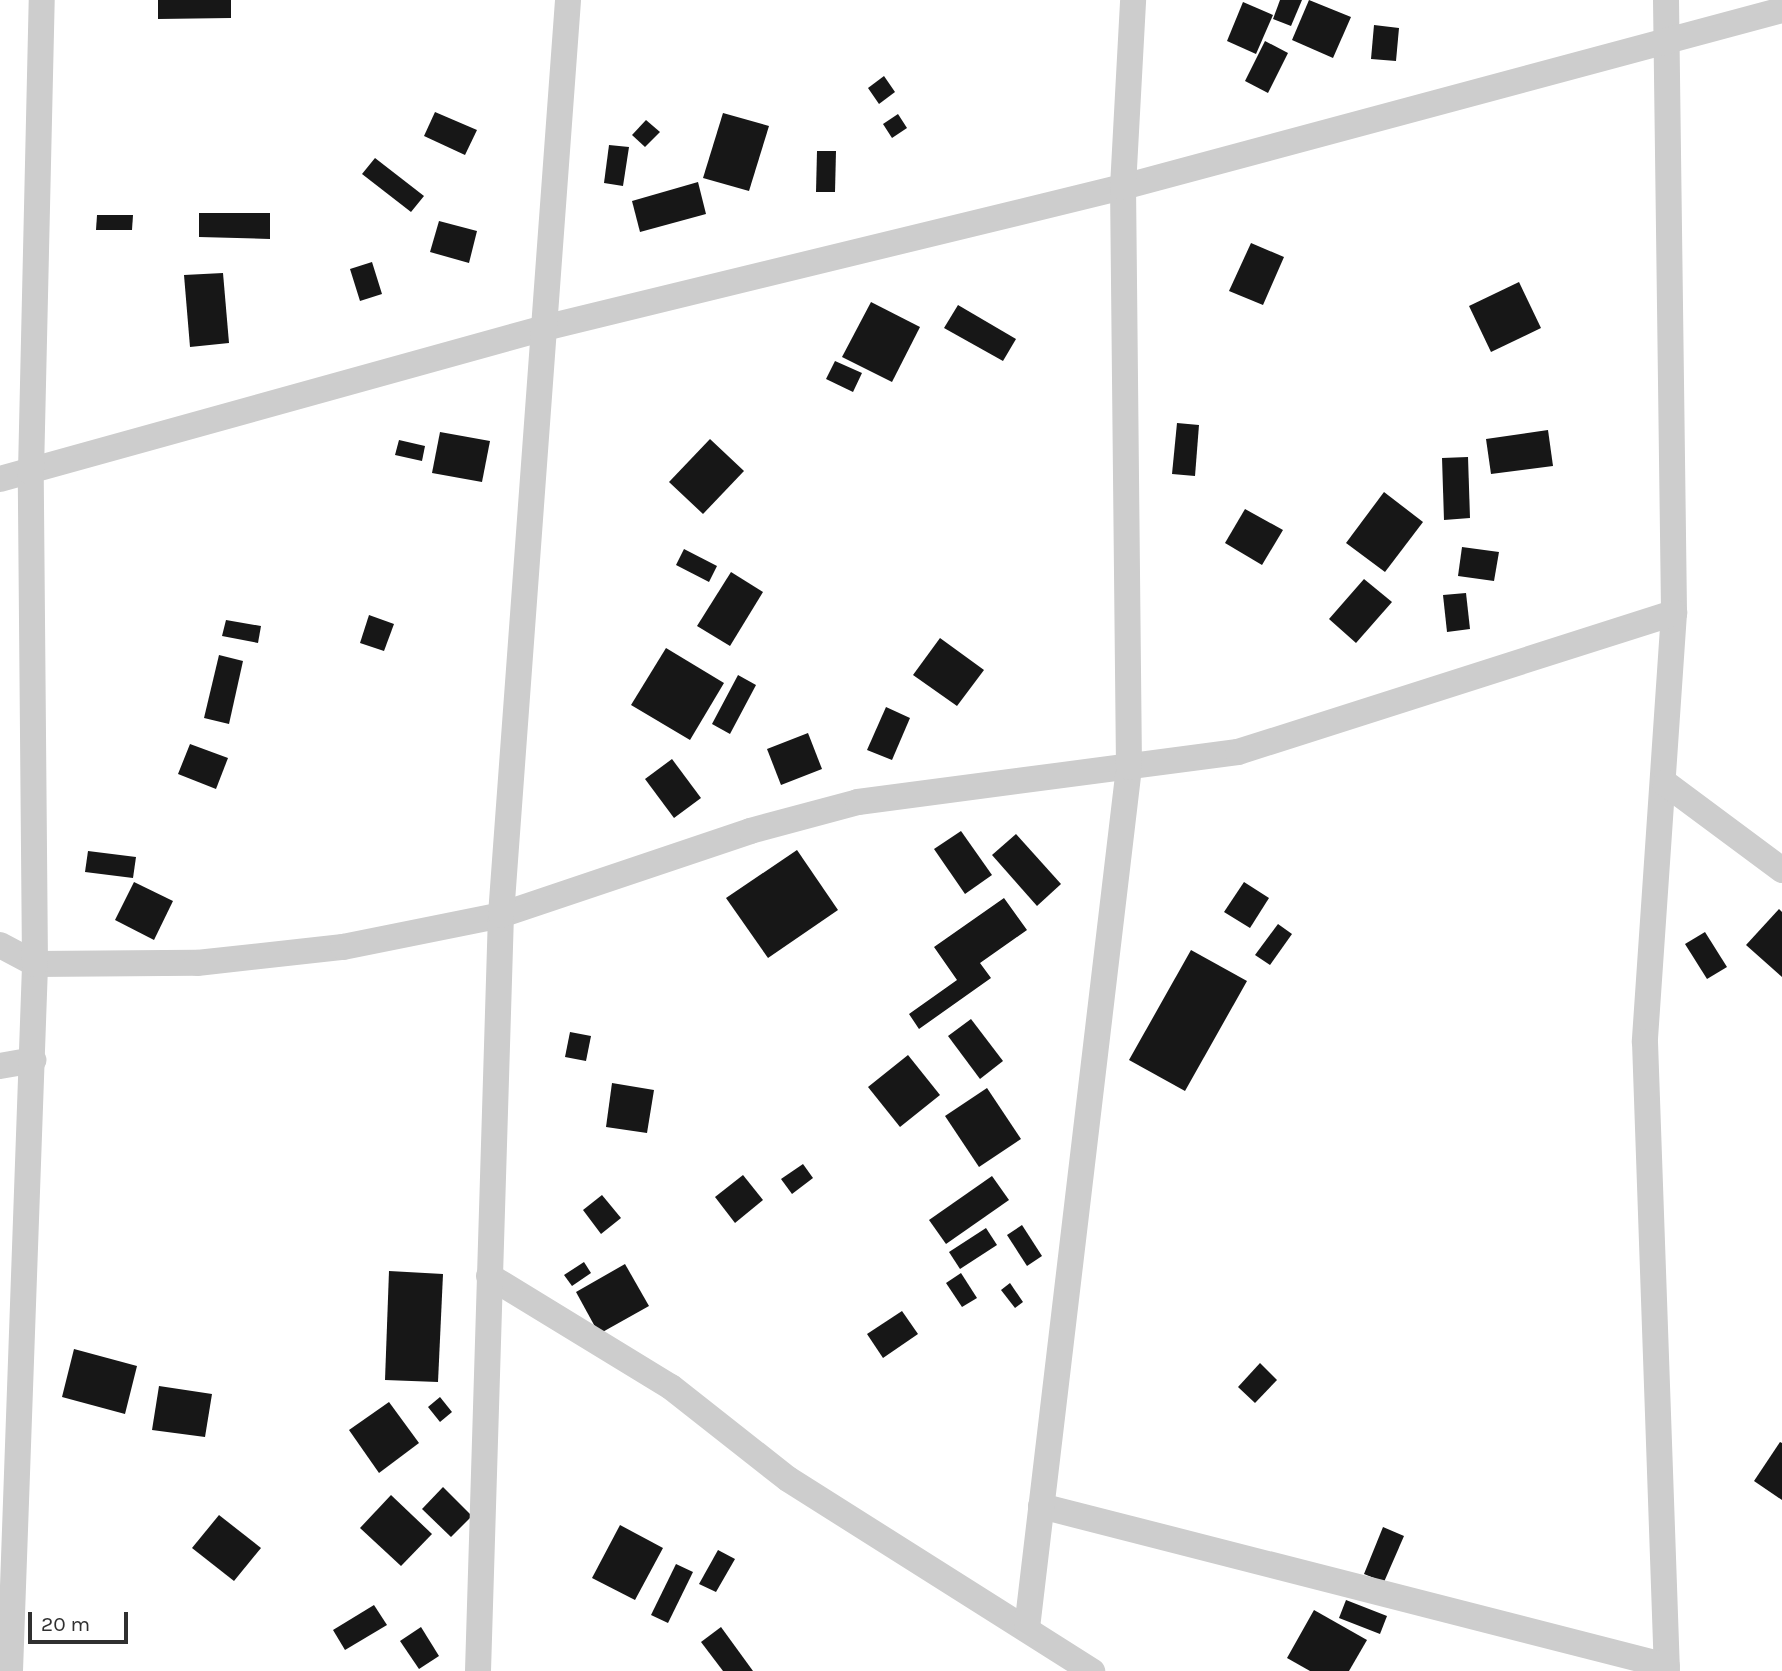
<!DOCTYPE html>
<html>
<head>
<meta charset="utf-8">
<style>
	body { margin:0 }
	#map { position:relative; width:1782px; height:1671px; overflow:hidden; background:#fff; font-family:Karla,sans-serif }
	div>[style] { position:absolute }
	.building>* { inset:0; background:#171717 }
	.street>* { height:26px; margin:-13px; padding:0 13px; transform-origin:13px; border-radius:13px; background:#cdcdcd }
	span { translate:-50% -50%; white-space:nowrap; text-align:center; line-height:1.15; -webkit-text-stroke:7px #fff; paint-order:stroke }
	.scale { position:absolute; left:28px; top:1612px; width:100px; height:32px; box-sizing:border-box; border:4px solid #303030; border-top:0; padding-left:9px; font-size:21px; line-height:24px; white-space:nowrap; color:#303030; -webkit-text-stroke:5px #fff; paint-order:stroke }
</style>
</head>
<body>
<div id="map">
	<div class="building">
		<i style="clip-path:polygon(158px 0,231px 0,231px 18px,158px 19px)"></i>
		<i style="clip-path:polygon(1280px 0,1302px 0,1291px 26px,1273px 19px)"></i>
		<i style="clip-path:polygon(1309px 0,1351px 17px,1333px 58px,1292px 40px)"></i>
		<i style="clip-path:polygon(1243px 2px,1273px 15px,1256px 54px,1227px 41px)"></i>
		<i style="clip-path:polygon(1374px 25px,1399px 28px,1396px 61px,1371px 59px)"></i>
		<i style="clip-path:polygon(1265px 41px,1288px 53px,1268px 93px,1245px 81px)"></i>
		<i style="clip-path:polygon(884px 76px,895px 92px,879px 104px,868px 88px)"></i>
		<i style="clip-path:polygon(435px 112px,477px 130px,465px 155px,424px 136px)"></i>
		<i style="clip-path:polygon(723px 113px,769px 126px,749px 191px,703px 178px)"></i>
		<i style="clip-path:polygon(898px 114px,907px 128px,892px 138px,883px 124px)"></i>
		<i style="clip-path:polygon(646px 120px,660px 132px,645px 147px,632px 135px)"></i>
		<i style="clip-path:polygon(609px 145px,629px 147px,623px 186px,604px 183px)"></i>
		<i style="clip-path:polygon(817px 151px,836px 151px,835px 192px,816px 192px)"></i>
		<i style="clip-path:polygon(375px 158px,424px 196px,411px 212px,362px 174px)"></i>
		<i style="clip-path:polygon(698px 182px,706px 214px,640px 232px,632px 201px)"></i>
		<i style="clip-path:polygon(199px 213px,270px 213px,270px 239px,199px 237px)"></i>
		<i style="clip-path:polygon(97px 215px,133px 215px,132px 230px,96px 230px)"></i>
		<i style="clip-path:polygon(439px 221px,477px 231px,469px 263px,430px 252px)"></i>
		<i style="clip-path:polygon(1251px 243px,1284px 257px,1263px 305px,1229px 291px)"></i>
		<i style="clip-path:polygon(372px 262px,382px 294px,360px 301px,350px 269px)"></i>
		<i style="clip-path:polygon(223px 273px,229px 343px,190px 347px,184px 275px)"></i>
		<i style="clip-path:polygon(1519px 282px,1541px 328px,1491px 352px,1469px 306px)"></i>
		<i style="clip-path:polygon(871px 302px,920px 327px,892px 382px,842px 357px)"></i>
		<i style="clip-path:polygon(958px 305px,1016px 339px,1003px 361px,944px 328px)"></i>
		<i style="clip-path:polygon(835px 361px,862px 373px,853px 392px,826px 379px)"></i>
		<i style="clip-path:polygon(1177px 423px,1199px 425px,1195px 476px,1172px 474px)"></i>
		<i style="clip-path:polygon(1548px 430px,1553px 466px,1491px 474px,1486px 439px)"></i>
		<i style="clip-path:polygon(440px 432px,490px 441px,482px 482px,432px 473px)"></i>
		<i style="clip-path:polygon(710px 439px,744px 471px,703px 514px,669px 482px)"></i>
		<i style="clip-path:polygon(399px 440px,425px 446px,422px 461px,395px 455px)"></i>
		<i style="clip-path:polygon(1468px 457px,1470px 518px,1444px 520px,1442px 458px)"></i>
		<i style="clip-path:polygon(1384px 492px,1423px 522px,1385px 572px,1346px 543px)"></i>
		<i style="clip-path:polygon(1245px 509px,1283px 530px,1262px 565px,1225px 543px)"></i>
		<i style="clip-path:polygon(1462px 547px,1499px 552px,1494px 581px,1458px 576px)"></i>
		<i style="clip-path:polygon(684px 549px,717px 566px,709px 582px,676px 565px)"></i>
		<i style="clip-path:polygon(731px 572px,763px 592px,730px 646px,697px 626px)"></i>
		<i style="clip-path:polygon(1364px 579px,1392px 602px,1356px 643px,1329px 619px)"></i>
		<i style="clip-path:polygon(1466px 593px,1470px 629px,1447px 632px,1443px 595px)"></i>
		<i style="clip-path:polygon(369px 615px,394px 624px,384px 651px,360px 643px)"></i>
		<i style="clip-path:polygon(226px 620px,261px 626px,258px 643px,222px 636px)"></i>
		<i style="clip-path:polygon(940px 638px,984px 670px,957px 706px,913px 675px)"></i>
		<i style="clip-path:polygon(666px 648px,724px 683px,690px 740px,631px 705px)"></i>
		<i style="clip-path:polygon(219px 655px,243px 661px,229px 724px,204px 718px)"></i>
		<i style="clip-path:polygon(738px 675px,756px 685px,730px 734px,712px 724px)"></i>
		<i style="clip-path:polygon(886px 707px,910px 718px,892px 760px,867px 750px)"></i>
		<i style="clip-path:polygon(808px 733px,822px 769px,781px 785px,767px 749px)"></i>
		<i style="clip-path:polygon(190px 744px,228px 758px,216px 789px,178px 774px)"></i>
		<i style="clip-path:polygon(672px 759px,701px 798px,674px 818px,645px 779px)"></i>
		<i style="clip-path:polygon(961px 831px,992px 875px,965px 894px,934px 849px)"></i>
		<i style="clip-path:polygon(1016px 834px,1061px 884px,1037px 906px,992px 855px)"></i>
		<i style="clip-path:polygon(797px 850px,838px 910px,768px 958px,726px 898px)"></i>
		<i style="clip-path:polygon(88px 851px,136px 857px,133px 878px,85px 872px)"></i>
		<i style="clip-path:polygon(134px 882px,173px 901px,154px 940px,115px 920px)"></i>
		<i style="clip-path:polygon(1244px 882px,1269px 898px,1250px 928px,1224px 912px)"></i>
		<i style="clip-path:polygon(1004px 898px,1027px 930px,980px 963px,991px 978px,919px 1029px,909px 1014px,957px 980px,934px 947px)"></i>
		<i style="clip-path:polygon(1779px 909px,1782px 912px,1782px 977px,1746px 945px)"></i>
		<i style="clip-path:polygon(1278px 924px,1292px 934px,1270px 965px,1255px 955px)"></i>
		<i style="clip-path:polygon(1705px 932px,1727px 967px,1707px 979px,1685px 944px)"></i>
		<i style="clip-path:polygon(1191px 950px,1247px 981px,1185px 1091px,1129px 1060px)"></i>
		<i style="clip-path:polygon(971px 1019px,1003px 1061px,980px 1079px,948px 1036px)"></i>
		<i style="clip-path:polygon(570px 1032px,591px 1036px,586px 1061px,565px 1057px)"></i>
		<i style="clip-path:polygon(908px 1055px,940px 1095px,900px 1127px,868px 1087px)"></i>
		<i style="clip-path:polygon(612px 1083px,654px 1090px,647px 1133px,606px 1127px)"></i>
		<i style="clip-path:polygon(987px 1088px,1021px 1139px,979px 1167px,945px 1116px)"></i>
		<i style="clip-path:polygon(803px 1164px,813px 1178px,792px 1194px,781px 1179px)"></i>
		<i style="clip-path:polygon(743px 1175px,763px 1200px,735px 1223px,715px 1197px)"></i>
		<i style="clip-path:polygon(992px 1176px,1009px 1200px,946px 1244px,929px 1220px)"></i>
		<i style="clip-path:polygon(602px 1195px,621px 1218px,601px 1234px,583px 1210px)"></i>
		<i style="clip-path:polygon(1022px 1225px,1042px 1256px,1027px 1266px,1007px 1235px)"></i>
		<i style="clip-path:polygon(986px 1228px,997px 1245px,960px 1269px,949px 1252px)"></i>
		<i style="clip-path:polygon(584px 1262px,591px 1273px,572px 1286px,564px 1275px)"></i>
		<i style="clip-path:polygon(625px 1264px,649px 1306px,599px 1334px,576px 1292px)"></i>
		<i style="clip-path:polygon(389px 1271px,443px 1274px,438px 1382px,385px 1380px)"></i>
		<i style="clip-path:polygon(961px 1273px,977px 1298px,962px 1307px,946px 1283px)"></i>
		<i style="clip-path:polygon(1010px 1283px,1023px 1302px,1015px 1308px,1001px 1290px)"></i>
		<i style="clip-path:polygon(902px 1311px,918px 1334px,883px 1358px,867px 1334px)"></i>
		<i style="clip-path:polygon(74px 1349px,137px 1366px,125px 1414px,62px 1397px)"></i>
		<i style="clip-path:polygon(1260px 1363px,1277px 1380px,1255px 1403px,1238px 1387px)"></i>
		<i style="clip-path:polygon(159px 1386px,212px 1394px,205px 1437px,152px 1430px)"></i>
		<i style="clip-path:polygon(440px 1397px,452px 1412px,440px 1422px,428px 1407px)"></i>
		<i style="clip-path:polygon(389px 1402px,419px 1443px,379px 1473px,349px 1430px)"></i>
		<i style="clip-path:polygon(1780px 1442px,1782px 1443px,1782px 1500px,1754px 1481px)"></i>
		<i style="clip-path:polygon(443px 1487px,472px 1516px,451px 1537px,422px 1509px)"></i>
		<i style="clip-path:polygon(391px 1495px,432px 1534px,401px 1566px,360px 1528px)"></i>
		<i style="clip-path:polygon(219px 1515px,261px 1548px,234px 1581px,192px 1548px)"></i>
		<i style="clip-path:polygon(620px 1525px,663px 1548px,635px 1600px,592px 1578px)"></i>
		<i style="clip-path:polygon(1383px 1527px,1404px 1536px,1384px 1582px,1364px 1574px)"></i>
		<i style="clip-path:polygon(718px 1550px,735px 1559px,716px 1592px,699px 1584px)"></i>
		<i style="clip-path:polygon(676px 1564px,693px 1572px,668px 1623px,651px 1615px)"></i>
		<i style="clip-path:polygon(1346px 1600px,1387px 1616px,1380px 1634px,1339px 1618px)"></i>
		<i style="clip-path:polygon(374px 1605px,387px 1625px,345px 1650px,333px 1630px)"></i>
		<i style="clip-path:polygon(1314px 1610px,1367px 1640px,1349px 1671px,1310px 1671px,1287px 1658px)"></i>
		<i style="clip-path:polygon(421px 1627px,439px 1656px,419px 1669px,400px 1641px)"></i>
		<i style="clip-path:polygon(721px 1627px,753px 1671px,723px 1671px,701px 1642px)"></i>
	</div>
	<div class="street">
		<i style="left:1666px;top:0;width:613px;rotate:89.25deg"></i>
		<i style="left:1674px;top:613px;width:430px;rotate:93.9deg"></i>
		<i style="left:1645px;top:1042px;width:629px;rotate:88deg"></i>
		<i style="left:0;top:479px;width:565px;rotate:-15.51deg"></i>
		<i style="left:544px;top:328px;width:596px;rotate:-13.69deg"></i>
		<i style="left:1123px;top:187px;width:682px;rotate:-15.03deg"></i>
		<i style="left:1665px;top:783px;width:146px;rotate:36.6deg"></i>
		<i style="left:0;top:945px;width:40px;rotate:28deg"></i>
		<i style="left:35px;top:964px;width:162px;rotate:-0.4deg"></i>
		<i style="left:197px;top:963px;width:147px;rotate:-6.3deg"></i>
		<i style="left:343px;top:947px;width:161px;rotate:-11.4deg"></i>
		<i style="left:501px;top:915px;width:263px;rotate:-18.6deg"></i>
		<i style="left:750px;top:831px;width:112px;rotate:-15deg"></i>
		<i style="left:858px;top:802px;width:383px;rotate:-7.5deg"></i>
		<i style="left:1238px;top:752px;width:458px;rotate:-17.7deg"></i>
		<i style="left:0;top:1066px;width:34px;rotate:-10deg"></i>
		<i style="left:489px;top:1276px;width:213px;rotate:31.4deg"></i>
		<i style="left:671px;top:1387px;width:149px;rotate:38.2deg"></i>
		<i style="left:788px;top:1479px;width:360px;rotate:32.3deg"></i>
		<i style="left:1041px;top:1506px;width:646px;rotate:14.34deg"></i>
		<i style="left:1027px;top:1628px;width:867px;rotate:-83.24deg"></i>
		<i style="left:1129px;top:767px;width:580px;rotate:-90.59deg"></i>
		<i style="left:1123px;top:187px;width:187px;rotate:-86.9deg"></i>
		<i style="left:10px;top:1671px;width:707px;rotate:-87.97deg"></i>
		<i style="left:35px;top:964px;width:492px;rotate:-90.5deg"></i>
		<i style="left:31px;top:472px;width:472px;rotate:-88.7deg"></i>
		<i style="left:478px;top:1671px;width:756px;rotate:-88.26deg"></i>
		<i style="left:501px;top:915px;width:917px;rotate:-85.81deg"></i>
	</div>
	<div class="scale">20 m</div>
</div>
</body>
</html>
